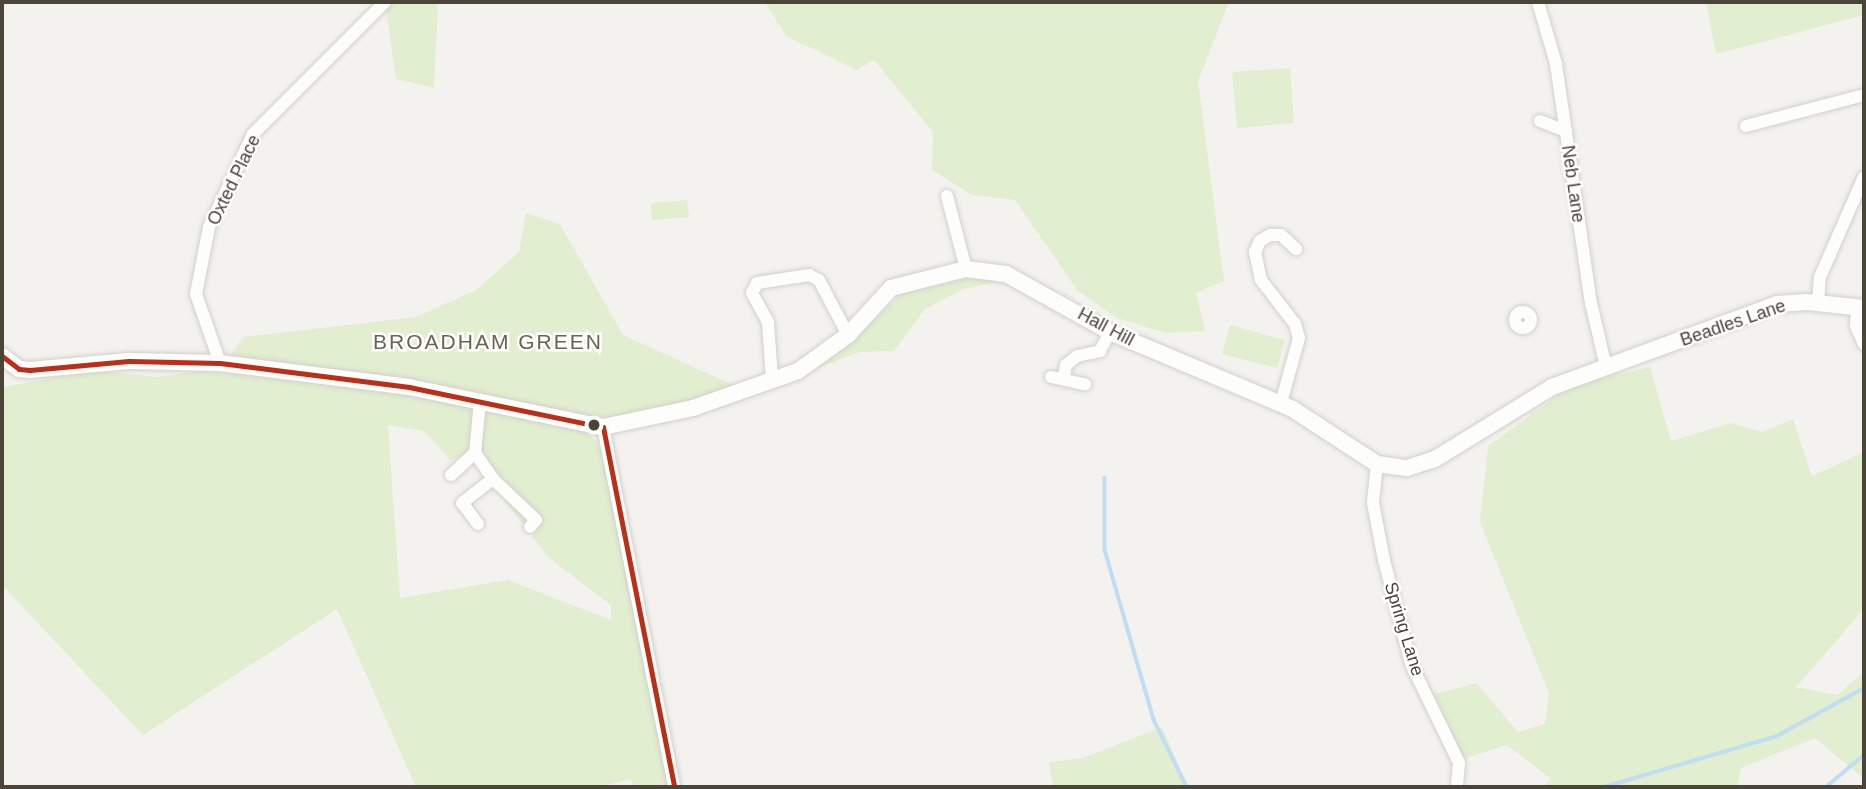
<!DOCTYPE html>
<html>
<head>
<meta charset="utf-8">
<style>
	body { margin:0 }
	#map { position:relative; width:1866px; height:789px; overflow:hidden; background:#f4f2ee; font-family:Helvetica,sans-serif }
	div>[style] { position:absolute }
	.green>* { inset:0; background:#e1eecf }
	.stream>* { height:3.5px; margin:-1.75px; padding:0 1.75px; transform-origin:1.75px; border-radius:1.75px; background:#c0ddf1 }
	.roads { filter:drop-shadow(0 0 2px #d2d0cb) drop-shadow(0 0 2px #d2d0cb) }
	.minor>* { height:12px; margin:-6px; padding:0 6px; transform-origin:6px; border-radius:6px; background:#fdfdfc }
	.minor>.ring { margin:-6px; padding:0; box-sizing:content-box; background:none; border:12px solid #fdfdfc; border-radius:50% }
	.tertiary>* { height:16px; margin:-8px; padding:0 8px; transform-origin:8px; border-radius:8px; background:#fdfdfc }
	.bus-1>* { height:5px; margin:-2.5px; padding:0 2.5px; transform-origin:2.5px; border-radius:2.5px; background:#bb2e18 }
	.dots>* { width:19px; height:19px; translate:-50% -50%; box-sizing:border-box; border:4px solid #fff; border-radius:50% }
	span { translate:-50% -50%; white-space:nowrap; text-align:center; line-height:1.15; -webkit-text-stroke:5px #fff; paint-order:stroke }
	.street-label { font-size:18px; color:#4b4439 }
	.quarter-label { font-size:21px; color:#6e6250; letter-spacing:2px }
	.frame { position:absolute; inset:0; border:4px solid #4b4439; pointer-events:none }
</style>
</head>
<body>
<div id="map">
	<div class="green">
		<i style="clip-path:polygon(385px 2px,476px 2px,438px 3px,434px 88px,396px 79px)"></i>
		<i style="clip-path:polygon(765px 2px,1229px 2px,1198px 81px,1224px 281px,1196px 293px,1205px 331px,1166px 333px,1117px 318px,1078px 291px,1015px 200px,972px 195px,932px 170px,933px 132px,874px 60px,857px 70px,786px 36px)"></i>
		<i style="clip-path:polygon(1706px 2px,1864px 2px,1864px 15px,1716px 54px)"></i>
		<i style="clip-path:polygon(1290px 68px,1294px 123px,1237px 128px,1232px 72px)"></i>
		<i style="clip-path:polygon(687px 200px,689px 217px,652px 220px,651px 203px)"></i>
		<i style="clip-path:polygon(evenodd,526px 213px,560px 224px,623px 335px,744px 390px,603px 427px,598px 409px,600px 419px,583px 429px,597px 442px,603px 456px,668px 787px,633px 787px,631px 779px,598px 787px,416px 787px,337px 609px,143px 735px,2px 585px,2px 387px,96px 371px,158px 377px,201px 371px,285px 379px,228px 359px,243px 337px,416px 317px,476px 290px,519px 252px,526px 213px,388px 425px,424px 431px,450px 460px,468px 453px,549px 558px,611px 605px,611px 620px,508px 580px,400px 598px,388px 425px)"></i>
		<i style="clip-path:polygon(953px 275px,997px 276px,995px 282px,964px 289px,925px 309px,894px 351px,860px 352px,810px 371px,832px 358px,907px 289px)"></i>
		<i style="clip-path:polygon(1230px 325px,1285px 340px,1277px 368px,1222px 354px)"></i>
		<i style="clip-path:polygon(1650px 367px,1671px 441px,1731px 423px,1762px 432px,1793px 419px,1812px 476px,1864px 452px,1864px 609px,1796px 687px,1837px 695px,1864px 672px,1864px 779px,1815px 738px,1741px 768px,1737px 787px,1543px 787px,1551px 779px,1507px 745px,1463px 759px,1434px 694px,1476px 683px,1518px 732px,1545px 724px,1549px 693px,1480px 522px,1488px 446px,1572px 385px)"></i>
		<i style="clip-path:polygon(1162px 727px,1188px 787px,1053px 787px,1049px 762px,1083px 758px)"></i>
	</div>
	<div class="stream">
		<i style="left:1105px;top:478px;width:72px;rotate:90deg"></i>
		<i style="left:1105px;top:550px;width:177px;rotate:73.9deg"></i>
		<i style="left:1154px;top:720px;width:75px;rotate:63.8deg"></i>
		<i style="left:1604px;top:787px;width:180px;rotate:-16.4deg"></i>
		<i style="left:1777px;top:736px;width:99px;rotate:-28.9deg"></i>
		<i style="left:1826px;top:787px;width:50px;rotate:-40.1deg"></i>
	</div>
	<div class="roads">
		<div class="minor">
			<i style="left:1538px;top:2px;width:65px;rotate:73.8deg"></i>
			<i style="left:1556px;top:64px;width:242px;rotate:81.7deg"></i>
			<i style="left:1591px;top:303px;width:66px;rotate:76.8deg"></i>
			<i style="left:1540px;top:121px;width:28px;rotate:21deg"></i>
			<i style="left:1746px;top:126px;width:122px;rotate:-14.7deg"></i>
			<i style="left:947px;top:196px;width:75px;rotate:75.4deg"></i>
			<i style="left:1818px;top:303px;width:26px;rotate:-86deg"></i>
			<i style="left:1820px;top:277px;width:109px;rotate:-66.3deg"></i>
			<i style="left:1857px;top:308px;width:18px;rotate:93deg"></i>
			<i style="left:1856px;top:326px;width:20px;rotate:66deg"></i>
			<i class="ring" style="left:1515px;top:312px;width:4px;height:4px"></i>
			<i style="left:220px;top:363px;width:73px;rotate:-109.2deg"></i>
			<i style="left:196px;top:294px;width:68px;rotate:-79deg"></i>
			<i style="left:209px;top:227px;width:103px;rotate:-64.7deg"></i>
			<i style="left:253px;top:134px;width:187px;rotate:-45deg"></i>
			<i style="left:1051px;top:377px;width:35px;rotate:12deg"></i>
			<i style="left:1064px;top:377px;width:12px;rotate:-81deg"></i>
			<i style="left:1066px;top:365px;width:14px;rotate:-39deg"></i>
			<i style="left:1077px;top:356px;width:24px;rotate:-12deg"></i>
			<i style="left:1100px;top:351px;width:21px;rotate:-62deg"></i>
			<i style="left:772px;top:379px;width:57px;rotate:-94deg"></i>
			<i style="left:768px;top:322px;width:33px;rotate:-119deg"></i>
			<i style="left:752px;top:293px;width:11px;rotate:-63deg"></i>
			<i style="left:757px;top:283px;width:53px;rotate:-8.7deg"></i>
			<i style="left:809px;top:275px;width:11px;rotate:27deg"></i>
			<i style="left:819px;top:280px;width:62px;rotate:62.2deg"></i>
			<i style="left:480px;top:401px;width:52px;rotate:95.5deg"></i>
			<i style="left:475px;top:453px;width:32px;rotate:55deg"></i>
			<i style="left:493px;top:479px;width:59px;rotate:43.6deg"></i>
			<i style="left:536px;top:520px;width:9px;rotate:131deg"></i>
			<i style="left:1281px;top:403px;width:67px;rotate:-74.5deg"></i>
			<i style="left:1299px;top:338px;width:15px;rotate:-106deg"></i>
			<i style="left:1295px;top:324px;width:56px;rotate:-127.7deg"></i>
			<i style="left:1261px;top:280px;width:29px;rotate:-102deg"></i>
			<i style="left:1255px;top:252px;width:12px;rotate:-66deg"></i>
			<i style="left:1260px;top:241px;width:12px;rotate:-31deg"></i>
			<i style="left:1270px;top:235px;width:11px"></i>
			<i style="left:1281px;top:235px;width:21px;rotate:43deg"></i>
			<i style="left:603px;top:427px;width:367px;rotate:78.8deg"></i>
			<i style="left:1377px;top:464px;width:39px;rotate:96deg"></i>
			<i style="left:1373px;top:503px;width:58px;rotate:79.1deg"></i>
			<i style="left:1384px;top:560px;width:107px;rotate:75.4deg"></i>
			<i style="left:1411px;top:664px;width:110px;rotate:64.1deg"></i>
			<i style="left:1459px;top:763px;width:24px;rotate:95deg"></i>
			<i style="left:451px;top:475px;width:33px;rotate:-43deg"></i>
			<i style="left:478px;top:524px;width:26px;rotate:-127deg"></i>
			<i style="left:462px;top:503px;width:39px;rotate:-38deg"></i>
		</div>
		<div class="tertiary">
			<i style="left:2px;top:356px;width:21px;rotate:37deg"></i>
			<i style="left:19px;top:369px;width:11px;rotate:5deg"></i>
			<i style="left:30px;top:370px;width:99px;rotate:-5.2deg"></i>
			<i style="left:129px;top:361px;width:91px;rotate:1.3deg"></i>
			<i style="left:220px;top:363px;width:191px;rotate:7.2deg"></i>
			<i style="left:409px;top:387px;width:198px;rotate:11.7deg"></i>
			<i style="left:603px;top:427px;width:92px;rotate:-11.9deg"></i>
			<i style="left:693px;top:408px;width:111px;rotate:-19.4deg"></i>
			<i style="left:798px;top:371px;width:62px;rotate:-35.8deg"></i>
			<i style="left:848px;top:335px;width:64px;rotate:-47.5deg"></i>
			<i style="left:891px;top:288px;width:77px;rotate:-14.2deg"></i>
			<i style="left:966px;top:269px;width:40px;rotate:7.1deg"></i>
			<i style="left:1006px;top:274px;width:119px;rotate:29.1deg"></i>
			<i style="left:1110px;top:332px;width:196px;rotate:22.8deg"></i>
			<i style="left:1291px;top:408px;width:103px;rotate:33.1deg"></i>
			<i style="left:1377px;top:464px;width:30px;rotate:8deg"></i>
			<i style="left:1407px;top:468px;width:29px;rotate:-18deg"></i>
			<i style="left:1435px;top:459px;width:137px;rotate:-31.6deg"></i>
			<i style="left:1552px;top:387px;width:240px;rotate:-20.2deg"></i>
			<i style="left:1777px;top:304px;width:30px;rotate:-4deg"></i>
			<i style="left:1807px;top:302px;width:57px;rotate:6deg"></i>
		</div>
	</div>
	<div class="bus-1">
		<i style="left:2px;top:356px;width:21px;rotate:37deg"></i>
		<i style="left:19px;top:369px;width:11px;rotate:5deg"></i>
		<i style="left:30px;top:370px;width:99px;rotate:-5.2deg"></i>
		<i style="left:129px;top:361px;width:91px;rotate:1.3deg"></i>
		<i style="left:220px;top:363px;width:191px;rotate:7.2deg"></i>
		<i style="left:409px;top:387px;width:198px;rotate:11.7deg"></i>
		<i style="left:603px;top:427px;width:367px;rotate:78.8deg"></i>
	</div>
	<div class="dots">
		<i style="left:594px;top:425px;background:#4b4439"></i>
	</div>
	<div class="street-label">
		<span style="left:234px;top:180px;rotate:-64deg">Oxted Place</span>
		<span style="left:1573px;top:184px;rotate:82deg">Neb Lane</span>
		<span style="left:1733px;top:323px;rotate:-19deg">Beadles Lane</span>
		<span style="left:1106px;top:327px;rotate:28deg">Hall Hill</span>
		<span style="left:1404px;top:629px;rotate:73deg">Spring Lane</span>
	</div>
	<div class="quarter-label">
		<span style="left:488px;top:342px">BROADHAM GREEN</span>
	</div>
	<div class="frame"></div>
</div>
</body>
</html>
